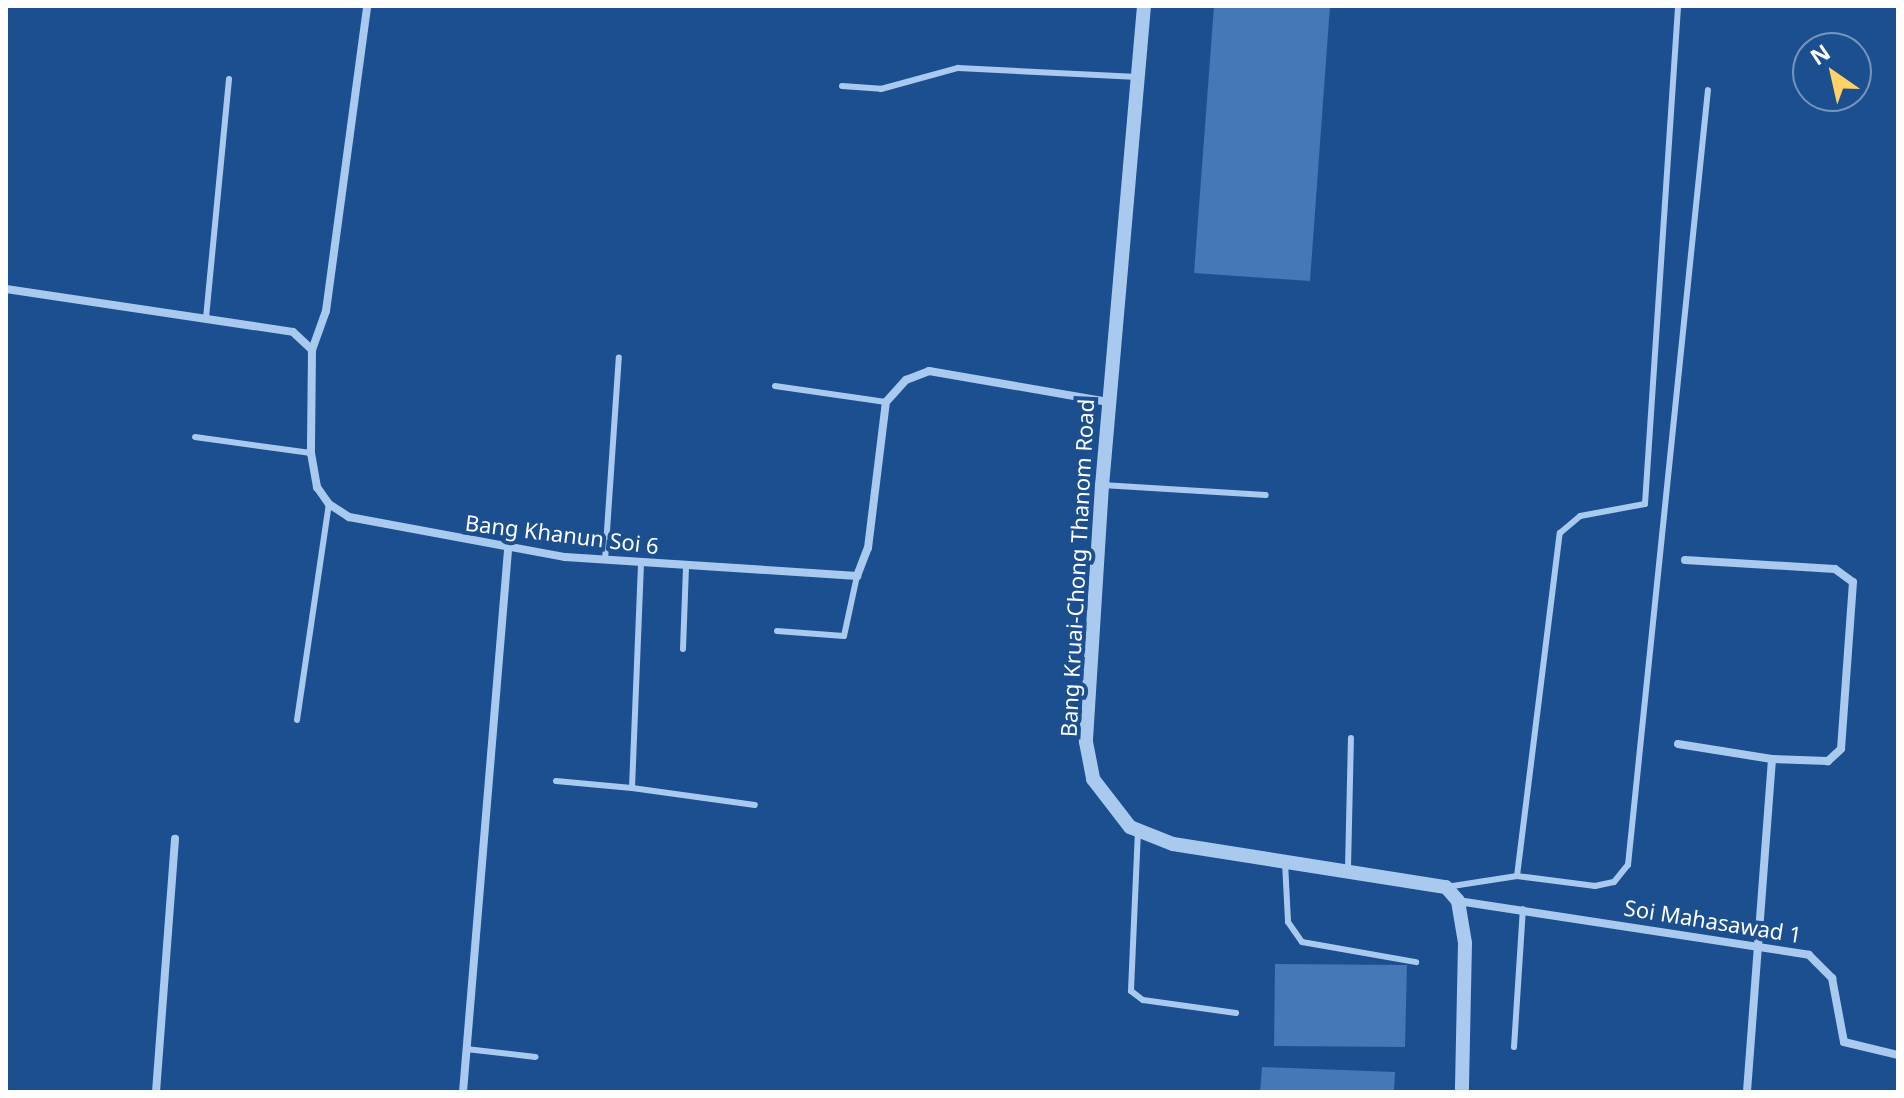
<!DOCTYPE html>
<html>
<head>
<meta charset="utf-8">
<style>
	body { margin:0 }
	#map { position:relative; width:1904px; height:1098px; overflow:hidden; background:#1b4f8f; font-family:"Noto Sans",sans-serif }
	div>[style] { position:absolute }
	.building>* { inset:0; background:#4478b7 }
	.service>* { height:6px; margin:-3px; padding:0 3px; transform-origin:3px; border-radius:3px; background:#a9c9ee }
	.minor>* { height:8px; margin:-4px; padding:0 4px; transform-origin:4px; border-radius:4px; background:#a9c9ee }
	.tertiary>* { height:14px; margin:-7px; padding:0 7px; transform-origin:7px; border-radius:7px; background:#a9c9ee }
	span { translate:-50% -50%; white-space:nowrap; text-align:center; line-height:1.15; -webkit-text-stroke:8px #1b4f8f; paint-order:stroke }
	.street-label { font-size:22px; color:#fff }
	.frame { position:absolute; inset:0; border:8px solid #fff; pointer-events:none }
	.north { position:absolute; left:1792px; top:32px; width:80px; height:80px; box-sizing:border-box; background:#1b4f8f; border:2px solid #7695bc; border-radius:50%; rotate:326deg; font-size:22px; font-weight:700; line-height:32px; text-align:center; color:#fff }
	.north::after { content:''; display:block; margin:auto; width:28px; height:36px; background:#ffd166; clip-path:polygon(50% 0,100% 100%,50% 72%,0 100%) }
</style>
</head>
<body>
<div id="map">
	<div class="building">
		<i style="clip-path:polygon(1214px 6px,1330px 6px,1310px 281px,1194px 273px)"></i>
		<i style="clip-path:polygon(1275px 964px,1407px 965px,1405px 1047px,1274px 1046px)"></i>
		<i style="clip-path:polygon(1262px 1067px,1395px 1072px,1394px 1092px,1260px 1092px)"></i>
	</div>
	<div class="service">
		<i style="left:842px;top:86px;width:39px;rotate:4deg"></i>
		<i style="left:881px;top:89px;width:80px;rotate:-15.3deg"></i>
		<i style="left:958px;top:68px;width:180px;rotate:2.9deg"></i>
		<i style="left:206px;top:318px;width:240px;rotate:-84.5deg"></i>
		<i style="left:775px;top:386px;width:112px;rotate:8.2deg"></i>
		<i style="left:195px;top:437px;width:117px;rotate:7.9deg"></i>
		<i style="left:1102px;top:485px;width:164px;rotate:3.5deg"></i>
		<i style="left:605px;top:560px;width:203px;rotate:-86.1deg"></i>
		<i style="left:777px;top:631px;width:67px;rotate:4.3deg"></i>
		<i style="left:844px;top:636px;width:61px;rotate:-77.8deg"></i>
		<i style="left:683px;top:649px;width:80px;rotate:-87.9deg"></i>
		<i style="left:297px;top:720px;width:218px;rotate:-81.6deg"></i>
		<i style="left:556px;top:781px;width:76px;rotate:5.3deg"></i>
		<i style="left:632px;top:788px;width:225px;rotate:-87.7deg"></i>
		<i style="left:632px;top:788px;width:124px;rotate:7.9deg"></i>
		<i style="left:1138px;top:830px;width:161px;rotate:92.5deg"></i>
		<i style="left:1131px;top:991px;width:15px;rotate:37deg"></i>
		<i style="left:1143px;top:1000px;width:94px;rotate:8deg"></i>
		<i style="left:1285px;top:862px;width:60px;rotate:87.1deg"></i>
		<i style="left:1288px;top:922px;width:24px;rotate:55deg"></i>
		<i style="left:1302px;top:942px;width:116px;rotate:10deg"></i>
		<i style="left:1348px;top:868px;width:130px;rotate:-88.7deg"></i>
		<i style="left:1517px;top:876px;width:79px;rotate:7.3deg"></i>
		<i style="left:1595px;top:886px;width:19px;rotate:-12deg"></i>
		<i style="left:1614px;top:882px;width:22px;rotate:-51deg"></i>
		<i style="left:1628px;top:865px;width:779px;rotate:-84.11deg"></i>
		<i style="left:1446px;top:887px;width:72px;rotate:-8.8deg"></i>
		<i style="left:1517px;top:876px;width:346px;rotate:-82.9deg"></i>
		<i style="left:1560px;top:533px;width:26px;rotate:-40deg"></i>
		<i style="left:1580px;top:516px;width:66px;rotate:-10.5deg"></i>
		<i style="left:1645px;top:504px;width:499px;rotate:-86.2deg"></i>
		<i style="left:1514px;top:1047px;width:138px;rotate:-86.3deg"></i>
		<i style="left:466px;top:1049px;width:70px;rotate:6.5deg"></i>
	</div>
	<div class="minor">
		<i style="left:6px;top:289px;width:290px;rotate:8.5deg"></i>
		<i style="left:293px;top:332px;width:26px;rotate:43deg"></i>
		<i style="left:312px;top:350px;width:103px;rotate:90.6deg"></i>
		<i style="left:311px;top:453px;width:35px;rotate:80deg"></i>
		<i style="left:317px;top:487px;width:21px;rotate:55deg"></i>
		<i style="left:329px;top:504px;width:24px;rotate:33deg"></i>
		<i style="left:349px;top:517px;width:220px;rotate:10.5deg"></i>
		<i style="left:565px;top:557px;width:293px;rotate:3.7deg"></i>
		<i style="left:857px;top:576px;width:30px;rotate:-69deg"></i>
		<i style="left:868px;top:548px;width:147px;rotate:-83deg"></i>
		<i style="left:886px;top:402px;width:30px;rotate:-48deg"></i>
		<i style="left:906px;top:380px;width:25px;rotate:-21deg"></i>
		<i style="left:929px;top:371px;width:182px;rotate:9.8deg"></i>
		<i style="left:312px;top:350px;width:41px;rotate:-70.3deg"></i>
		<i style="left:326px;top:311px;width:308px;rotate:-82.3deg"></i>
		<i style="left:1685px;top:560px;width:150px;rotate:3.4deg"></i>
		<i style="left:1835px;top:569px;width:22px;rotate:36deg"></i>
		<i style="left:1853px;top:582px;width:167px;rotate:94.1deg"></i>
		<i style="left:1841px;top:749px;width:18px;rotate:137deg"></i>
		<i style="left:1828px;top:761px;width:56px;rotate:-178deg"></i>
		<i style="left:1678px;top:744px;width:95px;rotate:9.1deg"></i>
		<i style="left:1772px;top:759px;width:334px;rotate:94.3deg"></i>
		<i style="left:1458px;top:901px;width:355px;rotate:8.7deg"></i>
		<i style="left:1809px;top:955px;width:33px;rotate:45deg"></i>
		<i style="left:1832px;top:978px;width:65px;rotate:79.4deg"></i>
		<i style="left:1844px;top:1042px;width:56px;rotate:13.5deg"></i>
		<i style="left:156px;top:1092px;width:254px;rotate:-85.7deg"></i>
		<i style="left:463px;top:1092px;width:544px;rotate:-85.25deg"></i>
	</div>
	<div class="tertiary">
		<i style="left:1144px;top:6px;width:481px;rotate:95deg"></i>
		<i style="left:1102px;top:485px;width:257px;rotate:93.6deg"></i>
		<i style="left:1086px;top:742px;width:38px;rotate:79deg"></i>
		<i style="left:1093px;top:779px;width:61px;rotate:52.4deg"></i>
		<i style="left:1130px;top:827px;width:46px;rotate:21.6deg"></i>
		<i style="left:1173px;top:844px;width:276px;rotate:9deg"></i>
		<i style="left:1446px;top:887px;width:18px;rotate:49deg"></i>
		<i style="left:1458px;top:901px;width:43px;rotate:80.5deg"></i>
		<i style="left:1465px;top:943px;width:149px;rotate:91.2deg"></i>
	</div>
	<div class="street-label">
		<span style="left:562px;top:534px;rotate:7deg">Bang Khanun Soi 6</span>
		<span style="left:1077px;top:568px;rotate:-87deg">Bang Kruai-Chong Thanom Road</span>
		<span style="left:1713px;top:921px;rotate:9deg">Soi Mahasawad 1</span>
	</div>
	<div class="frame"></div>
	<div class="north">N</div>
</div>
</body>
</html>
